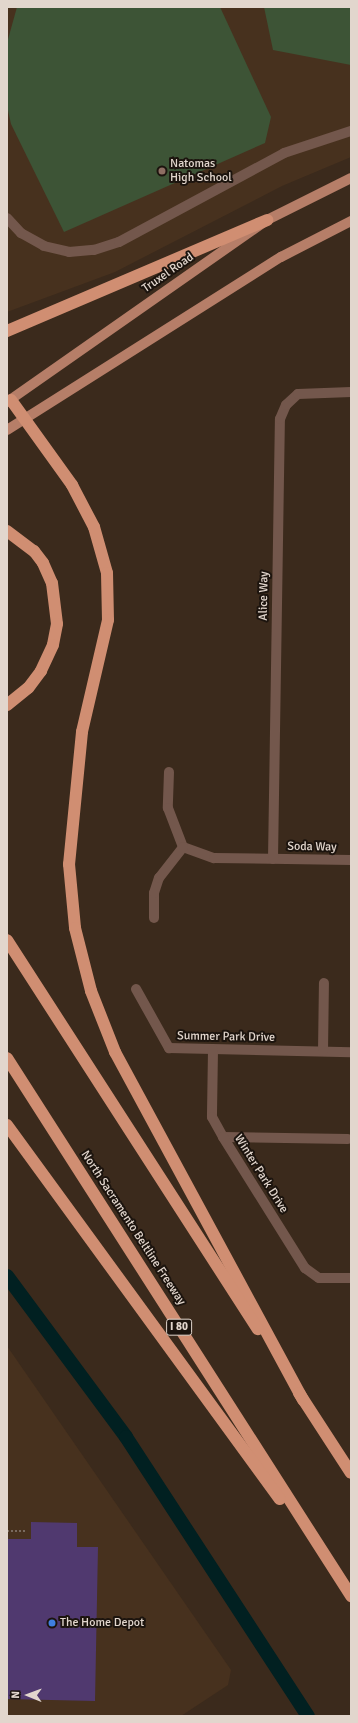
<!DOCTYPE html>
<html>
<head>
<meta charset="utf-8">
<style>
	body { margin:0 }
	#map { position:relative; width:358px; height:1723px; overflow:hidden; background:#3b2a1c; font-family:Signika,sans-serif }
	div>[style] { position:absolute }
	.built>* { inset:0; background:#47311e }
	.green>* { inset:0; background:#3d5436 }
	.canal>* { height:14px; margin:-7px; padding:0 7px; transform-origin:7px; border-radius:7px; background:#012021 }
	.building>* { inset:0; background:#50396f }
	.path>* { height:2.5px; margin-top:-1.25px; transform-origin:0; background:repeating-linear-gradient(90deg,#796a5e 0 2px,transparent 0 4px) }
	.minor>* { height:10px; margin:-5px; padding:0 5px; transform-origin:5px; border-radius:5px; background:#73574c }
	.major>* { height:10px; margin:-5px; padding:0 5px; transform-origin:5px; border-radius:5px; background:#b67e68 }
	.highway>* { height:12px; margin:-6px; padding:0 6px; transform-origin:6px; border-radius:6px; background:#d08e72 }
	.dots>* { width:11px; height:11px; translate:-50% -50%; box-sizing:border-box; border:2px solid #1c140e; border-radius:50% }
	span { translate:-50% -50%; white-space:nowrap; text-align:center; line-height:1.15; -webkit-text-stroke:4px #1c140e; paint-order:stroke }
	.shield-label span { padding:1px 3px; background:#1c140e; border:1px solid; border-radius:3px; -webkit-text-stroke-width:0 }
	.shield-label { font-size:11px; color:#e2d6cd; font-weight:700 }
	.poi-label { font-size:12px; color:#e2d6cd }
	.left { translate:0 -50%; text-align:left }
	.street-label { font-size:12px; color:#e2d6cd }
	.frame { position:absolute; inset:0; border:8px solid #e2d6cd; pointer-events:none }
	.north { position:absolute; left:8px; top:1675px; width:40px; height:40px; -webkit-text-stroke:3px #1c140e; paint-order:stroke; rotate:271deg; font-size:11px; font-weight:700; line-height:16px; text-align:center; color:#e2d6cd }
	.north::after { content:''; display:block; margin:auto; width:14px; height:18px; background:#e2d6cd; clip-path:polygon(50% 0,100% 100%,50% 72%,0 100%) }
</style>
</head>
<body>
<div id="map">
	<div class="built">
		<i style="clip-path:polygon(7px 7px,351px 7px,351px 157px,282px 186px,115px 272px,7px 312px)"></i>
		<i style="clip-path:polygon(7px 1346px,231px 1670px,228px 1685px,181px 1716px,7px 1716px)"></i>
	</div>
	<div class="green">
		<i style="clip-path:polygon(17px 7px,220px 7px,271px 117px,265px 143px,64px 232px,11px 124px,7px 106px,7px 43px)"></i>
		<i style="clip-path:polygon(264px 7px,351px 7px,351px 65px,273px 50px)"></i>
	</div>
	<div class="canal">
		<i style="left:7px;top:1276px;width:200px;rotate:53.5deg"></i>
		<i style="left:126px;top:1437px;width:333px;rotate:56.9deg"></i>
	</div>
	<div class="building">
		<i style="clip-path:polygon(31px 1522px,77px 1523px,77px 1547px,98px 1547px,95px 1701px,7px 1699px,7px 1539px,31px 1539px)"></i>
	</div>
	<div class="path">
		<i style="left:7px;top:1531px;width:18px"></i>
	</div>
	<div class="minor">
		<i style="left:7px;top:218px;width:21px;rotate:47deg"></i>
		<i style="left:21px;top:233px;width:26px;rotate:29deg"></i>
		<i style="left:44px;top:246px;width:26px;rotate:13deg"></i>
		<i style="left:69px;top:252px;width:25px;rotate:-5deg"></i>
		<i style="left:94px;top:250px;width:26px;rotate:-18deg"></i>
		<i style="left:119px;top:242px;width:187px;rotate:-28.3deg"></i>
		<i style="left:284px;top:153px;width:71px;rotate:-18.2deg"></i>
		<i style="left:169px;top:772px;width:36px;rotate:92deg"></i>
		<i style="left:168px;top:808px;width:42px;rotate:69deg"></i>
		<i style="left:183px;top:847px;width:33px;rotate:20deg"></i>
		<i style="left:214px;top:858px;width:137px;rotate:0.8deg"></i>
		<i style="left:273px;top:859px;width:440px;rotate:-89.1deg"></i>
		<i style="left:280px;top:419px;width:15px;rotate:-67deg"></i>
		<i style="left:286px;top:405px;width:16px;rotate:-43deg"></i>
		<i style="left:298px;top:394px;width:53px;rotate:-2.2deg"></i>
		<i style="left:154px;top:918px;width:25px;rotate:-90deg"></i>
		<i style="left:154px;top:893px;width:16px;rotate:-72deg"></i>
		<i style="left:159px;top:878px;width:39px;rotate:-52deg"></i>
		<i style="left:136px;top:989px;width:68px;rotate:60.8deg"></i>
		<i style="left:169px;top:1048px;width:182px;rotate:1.3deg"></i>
		<i style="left:213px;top:1050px;width:67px;rotate:90.9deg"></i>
		<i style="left:212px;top:1117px;width:23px;rotate:61deg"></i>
		<i style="left:323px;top:1051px;width:68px;rotate:-89.2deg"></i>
		<i style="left:348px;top:1139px;width:125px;rotate:-179.1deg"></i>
		<i style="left:223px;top:1137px;width:155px;rotate:58deg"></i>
		<i style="left:305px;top:1268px;width:17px;rotate:36deg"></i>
		<i style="left:319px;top:1278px;width:32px"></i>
	</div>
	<div class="major">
		<i style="left:7px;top:402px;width:317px;rotate:-35deg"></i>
		<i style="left:267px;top:220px;width:94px;rotate:-26.6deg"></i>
		<i style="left:7px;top:430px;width:324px;rotate:-32.3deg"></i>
		<i style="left:281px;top:257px;width:79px;rotate:-27.2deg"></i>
	</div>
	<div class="highway">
		<i style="left:7px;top:331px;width:283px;rotate:-23.1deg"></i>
		<i style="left:11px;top:400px;width:105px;rotate:54.3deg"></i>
		<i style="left:72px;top:485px;width:47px;rotate:62.4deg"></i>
		<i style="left:94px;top:527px;width:48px;rotate:74.2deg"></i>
		<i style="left:107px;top:573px;width:47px;rotate:88.8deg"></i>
		<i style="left:108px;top:620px;width:115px;rotate:103.1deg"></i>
		<i style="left:82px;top:732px;width:133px;rotate:95.6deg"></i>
		<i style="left:69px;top:864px;width:64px;rotate:84.6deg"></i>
		<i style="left:75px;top:928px;width:65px;rotate:75.7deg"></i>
		<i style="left:91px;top:991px;width:66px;rotate:68.5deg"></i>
		<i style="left:115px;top:1052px;width:396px;rotate:61.6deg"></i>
		<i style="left:7px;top:531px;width:34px;rotate:37deg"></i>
		<i style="left:34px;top:551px;width:15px;rotate:53deg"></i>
		<i style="left:43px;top:563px;width:22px;rotate:66deg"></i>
		<i style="left:52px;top:583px;width:41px;rotate:83deg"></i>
		<i style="left:57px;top:624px;width:21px;rotate:101deg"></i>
		<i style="left:53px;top:645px;width:29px;rotate:115deg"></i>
		<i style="left:41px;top:671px;width:21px;rotate:127deg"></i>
		<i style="left:28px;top:688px;width:27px;rotate:141deg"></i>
		<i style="left:7px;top:940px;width:463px;rotate:57.2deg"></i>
		<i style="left:7px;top:1058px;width:639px;rotate:57.4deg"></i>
		<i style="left:7px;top:1125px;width:463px;rotate:53.9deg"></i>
		<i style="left:299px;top:1393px;width:95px;rotate:57deg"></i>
	</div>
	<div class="dots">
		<i style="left:162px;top:171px;background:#8d6e63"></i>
		<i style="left:52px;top:1623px;background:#3f7fe0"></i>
	</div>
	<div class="shield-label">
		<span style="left:179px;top:1327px">I 80</span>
	</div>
	<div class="poi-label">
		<span class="left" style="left:170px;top:171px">Natomas<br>High School</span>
		<span class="left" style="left:60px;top:1623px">The Home Depot</span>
	</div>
	<div class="street-label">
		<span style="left:168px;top:273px;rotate:-35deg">Truxel Road</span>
		<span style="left:264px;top:596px;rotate:-89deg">Alice Way</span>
		<span style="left:312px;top:847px;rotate:1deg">Soda Way</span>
		<span style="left:226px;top:1037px;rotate:1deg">Summer Park Drive</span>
		<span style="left:261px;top:1174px;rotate:58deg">Winter Park Drive</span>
		<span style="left:133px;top:1228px;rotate:57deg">North Sacramento Beltline Freeway</span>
	</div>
	<div class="frame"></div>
	<div class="north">N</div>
</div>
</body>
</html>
